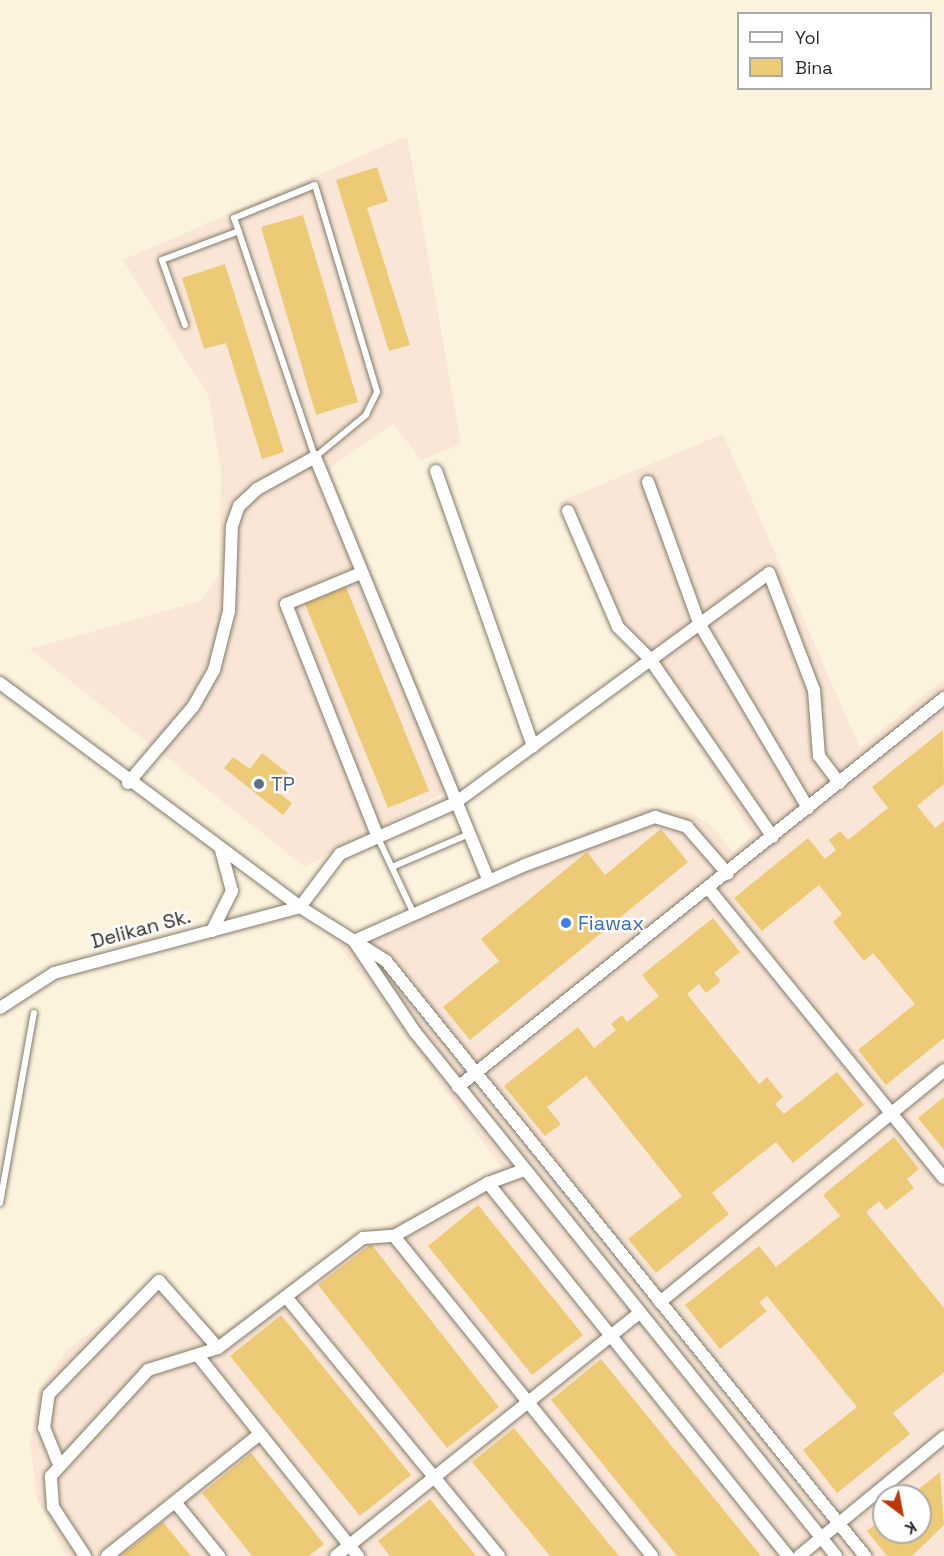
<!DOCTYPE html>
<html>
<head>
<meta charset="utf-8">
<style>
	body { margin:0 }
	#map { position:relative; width:944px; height:1556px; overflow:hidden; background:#fcf3df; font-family:"Space Grotesk",sans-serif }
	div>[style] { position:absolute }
	.industrial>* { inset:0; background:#f9e6d6 }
	.building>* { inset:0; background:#edca76 }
	.roads { filter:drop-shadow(0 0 2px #837b69) drop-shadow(0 0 2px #837b69) }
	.lane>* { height:6px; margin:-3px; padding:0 3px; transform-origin:3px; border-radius:3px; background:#fff }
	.street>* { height:12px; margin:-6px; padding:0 6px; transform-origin:6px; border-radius:6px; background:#fff }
	.dots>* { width:16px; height:16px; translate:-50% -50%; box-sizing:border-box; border:3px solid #fff; border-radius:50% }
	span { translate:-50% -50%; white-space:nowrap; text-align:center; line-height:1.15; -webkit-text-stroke:4.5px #fff; paint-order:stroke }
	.service-label { font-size:20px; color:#4e5e75 }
	.left { translate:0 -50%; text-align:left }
	.shop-label { font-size:20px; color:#366cbe }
	.street-label { font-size:20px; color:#2e2b24 }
	.legend { position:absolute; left:737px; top:12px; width:195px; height:78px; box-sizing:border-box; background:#fff; border:2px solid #abaaa7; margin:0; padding:8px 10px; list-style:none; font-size:18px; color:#2e2b24 }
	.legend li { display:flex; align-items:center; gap:12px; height:30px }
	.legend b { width:30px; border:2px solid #abaaa7 }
	.north { position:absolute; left:872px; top:1484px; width:60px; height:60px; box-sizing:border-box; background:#fff; border:2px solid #abaaa7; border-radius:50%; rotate:148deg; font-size:16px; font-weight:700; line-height:24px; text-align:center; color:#2e2b24 }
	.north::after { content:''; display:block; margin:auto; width:21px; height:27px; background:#be3508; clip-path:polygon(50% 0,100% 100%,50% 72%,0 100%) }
</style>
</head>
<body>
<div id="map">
	<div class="industrial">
		<i style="clip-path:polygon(407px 136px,461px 444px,421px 460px,393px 424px,329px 468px,460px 784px,305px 867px,30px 649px,200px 601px,219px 576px,221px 471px,209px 397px,123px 260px)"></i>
		<i style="clip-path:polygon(evenodd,723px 434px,860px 748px,944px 679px,944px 1556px,66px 1556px,37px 1499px,30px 1444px,38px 1391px,67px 1350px,161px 1277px,220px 1335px,357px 1235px,409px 1218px,502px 1168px,338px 944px,644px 807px,690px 812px,711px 826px,733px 852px,753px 835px,638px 653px,559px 502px,723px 434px,884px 1496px,920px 1496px,920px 1532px,884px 1532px,884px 1496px)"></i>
	</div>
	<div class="building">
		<i style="clip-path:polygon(377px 167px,388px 201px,367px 208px,410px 345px,389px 351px,336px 180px)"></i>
		<i style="clip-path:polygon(303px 215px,358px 402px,316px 415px,261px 227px)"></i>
		<i style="clip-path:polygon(225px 264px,284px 452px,262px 459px,226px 343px,204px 349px,182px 278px)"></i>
		<i style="clip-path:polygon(346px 587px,429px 791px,388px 808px,305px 604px)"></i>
		<i style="clip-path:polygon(943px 730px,944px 784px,917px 806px,935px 828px,944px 821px,944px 1038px,886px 1085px,858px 1050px,915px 1004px,873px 953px,864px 961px,833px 922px,842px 914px,819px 885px,762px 931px,734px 898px,808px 838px,825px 859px,836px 850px,829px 840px,840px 831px,848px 840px,888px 808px,872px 787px)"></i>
		<i style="clip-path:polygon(262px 753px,288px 773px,275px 790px,292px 803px,283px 815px,224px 768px,233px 757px,250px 769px)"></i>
		<i style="clip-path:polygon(661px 829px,688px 862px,470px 1040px,443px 1007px,499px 961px,481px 939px,587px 852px,605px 875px)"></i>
		<i style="clip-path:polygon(713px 918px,740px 952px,714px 973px,721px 981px,706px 993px,699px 984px,687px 994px,759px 1084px,767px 1077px,783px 1097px,775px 1104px,784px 1114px,837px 1072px,864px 1105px,793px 1163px,776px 1142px,712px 1193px,729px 1214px,656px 1273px,628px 1239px,682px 1196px,586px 1076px,547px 1107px,561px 1124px,545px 1136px,504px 1086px,578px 1027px,594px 1048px,616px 1030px,611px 1024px,622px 1015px,627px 1022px,659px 996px,642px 975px)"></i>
		<i style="clip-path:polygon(944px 1097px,944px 1150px,918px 1118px)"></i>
		<i style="clip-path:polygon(894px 1137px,919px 1169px,907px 1179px,914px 1188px,886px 1210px,879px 1201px,866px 1212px,944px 1308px,944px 1372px,893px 1413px,910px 1434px,837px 1493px,803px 1450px,857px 1407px,767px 1296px,759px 1302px,767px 1311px,720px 1349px,685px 1305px,759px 1246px,776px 1267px,840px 1216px,823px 1195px)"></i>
		<i style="clip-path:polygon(478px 1205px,583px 1335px,532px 1375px,428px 1246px)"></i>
		<i style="clip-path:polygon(371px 1244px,499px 1407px,447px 1448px,318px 1285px)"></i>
		<i style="clip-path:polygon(281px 1315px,411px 1475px,360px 1516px,230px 1356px)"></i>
		<i style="clip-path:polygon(601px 1359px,761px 1556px,677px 1556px,551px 1400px)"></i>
		<i style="clip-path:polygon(514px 1428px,619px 1556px,550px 1556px,472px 1462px)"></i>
		<i style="clip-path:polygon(251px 1453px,324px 1544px,309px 1556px,252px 1556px,202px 1493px)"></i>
		<i style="clip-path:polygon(940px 1472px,944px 1525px,912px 1556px,887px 1556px,867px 1531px,884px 1517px,884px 1532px,920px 1532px,920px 1496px,910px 1496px)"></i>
		<i style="clip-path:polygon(430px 1499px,476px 1556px,390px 1556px,378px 1541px)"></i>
		<i style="clip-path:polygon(163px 1522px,191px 1556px,121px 1556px)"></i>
	</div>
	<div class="roads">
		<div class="lane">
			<i style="left:315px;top:185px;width:216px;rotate:73.3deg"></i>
			<i style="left:377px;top:392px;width:25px;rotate:116deg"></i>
			<i style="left:366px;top:415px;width:66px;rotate:140.5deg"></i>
			<i style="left:315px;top:457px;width:252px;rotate:-108.7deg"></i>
			<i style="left:234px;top:218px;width:87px;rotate:-22.2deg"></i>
			<i style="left:185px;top:325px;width:69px;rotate:-109.5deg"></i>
			<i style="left:162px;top:260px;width:82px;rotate:-20.6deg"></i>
			<i style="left:378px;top:838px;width:84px;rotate:64.7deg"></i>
			<i style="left:392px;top:867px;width:84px;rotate:-23.2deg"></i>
			<i style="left:0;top:1203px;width:193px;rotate:-79.9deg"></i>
		</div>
		<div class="street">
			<i style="left:436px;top:471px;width:292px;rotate:70.6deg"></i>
			<i style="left:648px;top:482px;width:150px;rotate:70.1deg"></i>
			<i style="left:699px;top:623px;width:215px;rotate:59.5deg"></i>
			<i style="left:568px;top:511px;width:126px;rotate:66.7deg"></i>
			<i style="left:618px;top:627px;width:45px;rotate:45deg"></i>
			<i style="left:650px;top:659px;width:216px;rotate:55.4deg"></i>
			<i style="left:361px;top:573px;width:81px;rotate:157.5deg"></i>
			<i style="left:286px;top:604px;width:251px;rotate:68.5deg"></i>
			<i style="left:0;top:683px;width:374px;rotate:36.7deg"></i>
			<i style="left:300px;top:907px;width:102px;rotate:32.1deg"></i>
			<i style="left:386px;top:961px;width:764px;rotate:51.16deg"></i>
			<i style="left:128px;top:783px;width:100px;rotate:-49.5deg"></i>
			<i style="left:193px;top:707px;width:43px;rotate:-60.4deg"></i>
			<i style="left:214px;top:670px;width:61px;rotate:-75.7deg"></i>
			<i style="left:229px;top:611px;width:85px;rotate:-88deg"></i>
			<i style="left:232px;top:526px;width:21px;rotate:-71deg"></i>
			<i style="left:239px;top:506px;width:25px;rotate:-43deg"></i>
			<i style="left:257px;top:489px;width:66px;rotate:-28.9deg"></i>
			<i style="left:315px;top:457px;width:458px;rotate:67.7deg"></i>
			<i style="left:709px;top:889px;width:372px;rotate:50.9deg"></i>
			<i style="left:300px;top:907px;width:66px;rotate:-53deg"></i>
			<i style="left:340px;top:854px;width:126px;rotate:-23.9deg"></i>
			<i style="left:455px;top:803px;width:389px;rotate:-36.2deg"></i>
			<i style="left:769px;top:573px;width:125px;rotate:69deg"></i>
			<i style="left:814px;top:690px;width:66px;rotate:85.7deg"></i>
			<i style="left:819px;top:756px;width:34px;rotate:53deg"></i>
			<i style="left:212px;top:931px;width:45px;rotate:-63.4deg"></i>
			<i style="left:232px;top:891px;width:42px;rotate:-105deg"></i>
			<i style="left:354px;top:941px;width:187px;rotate:-24deg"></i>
			<i style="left:525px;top:865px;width:139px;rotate:-20.3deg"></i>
			<i style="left:655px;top:817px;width:34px;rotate:17deg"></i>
			<i style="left:687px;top:827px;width:62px;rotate:48.9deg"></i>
			<i style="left:356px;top:944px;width:106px;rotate:56.2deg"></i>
			<i style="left:415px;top:1032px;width:672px;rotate:51.22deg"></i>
			<i style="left:0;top:1008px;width:64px;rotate:-32.9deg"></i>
			<i style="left:54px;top:973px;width:255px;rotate:-15deg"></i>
			<i style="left:458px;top:1087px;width:623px;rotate:-38.67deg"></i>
			<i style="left:524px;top:1170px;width:38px;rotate:160deg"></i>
			<i style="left:488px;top:1183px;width:479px;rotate:51.2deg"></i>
			<i style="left:394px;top:1236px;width:411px;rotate:51.1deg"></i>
			<i style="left:287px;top:1298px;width:334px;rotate:50.6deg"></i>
			<i style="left:660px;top:1302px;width:367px;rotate:-39.2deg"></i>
			<i style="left:199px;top:1357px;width:255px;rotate:51.4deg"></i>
			<i style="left:58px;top:1462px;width:37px;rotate:-112deg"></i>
			<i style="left:44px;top:1428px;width:34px;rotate:-82deg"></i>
			<i style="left:49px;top:1394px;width:158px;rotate:-45.8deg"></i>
			<i style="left:159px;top:1281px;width:89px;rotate:48.6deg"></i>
			<i style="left:175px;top:1502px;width:70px;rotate:50.8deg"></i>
			<i style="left:85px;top:1556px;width:59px;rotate:-123.1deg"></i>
			<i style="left:53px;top:1507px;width:31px;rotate:-94deg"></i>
			<i style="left:51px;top:1476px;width:144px;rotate:-47.5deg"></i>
			<i style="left:148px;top:1370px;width:73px;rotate:-17.4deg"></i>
			<i style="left:218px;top:1348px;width:182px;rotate:-37.2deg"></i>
			<i style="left:363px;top:1238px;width:31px;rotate:-4deg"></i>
			<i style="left:394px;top:1236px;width:108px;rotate:-29.4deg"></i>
			<i style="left:107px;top:1556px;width:196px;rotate:-38.6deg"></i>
			<i style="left:336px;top:1556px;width:388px;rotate:-38.7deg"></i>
			<i style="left:799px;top:1556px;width:188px;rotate:-39.4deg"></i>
		</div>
	</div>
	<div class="dots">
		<i style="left:259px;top:784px;background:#5c6f8a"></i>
		<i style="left:566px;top:923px;background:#3f7fe0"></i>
	</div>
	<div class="service-label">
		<span class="left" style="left:271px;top:784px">TP</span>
	</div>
	<div class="shop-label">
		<span class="left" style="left:578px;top:923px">Fiawax</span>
	</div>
	<div class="street-label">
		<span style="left:141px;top:929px;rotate:-15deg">Delikan Sk.</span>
	</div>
	<ul class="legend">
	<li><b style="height:8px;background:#fff"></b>Yol</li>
	<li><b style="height:16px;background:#edca76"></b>Bina</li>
	</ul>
	<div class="north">K</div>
</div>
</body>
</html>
